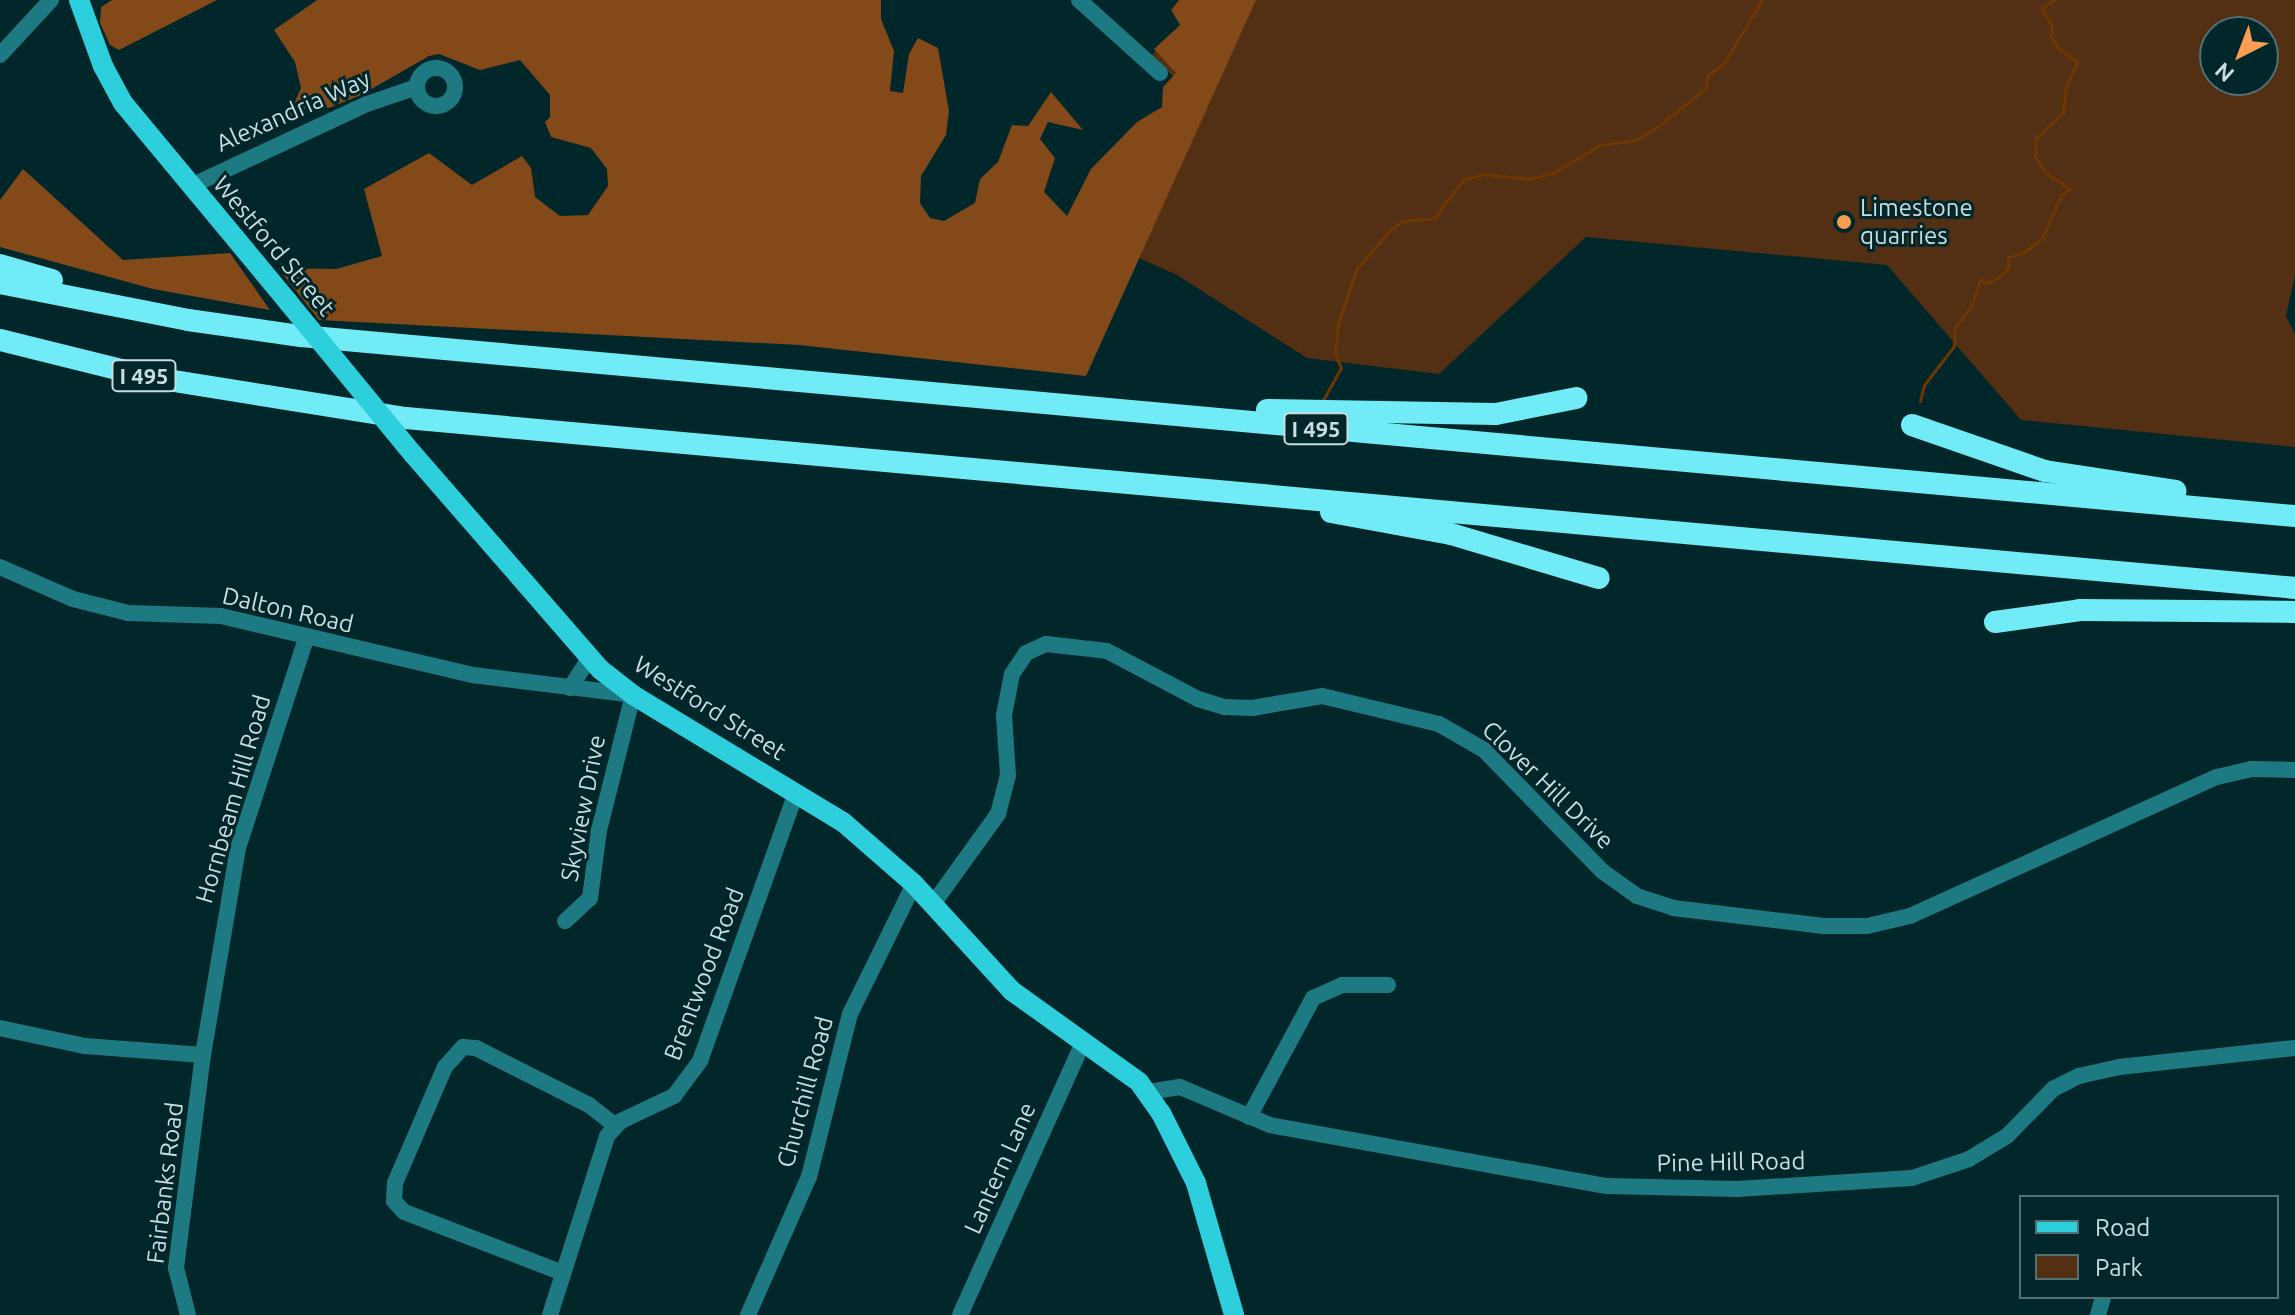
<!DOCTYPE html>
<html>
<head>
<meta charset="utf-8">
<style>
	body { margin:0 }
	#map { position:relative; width:2295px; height:1315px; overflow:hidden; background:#02272b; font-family:Ubuntu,sans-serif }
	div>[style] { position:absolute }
	.green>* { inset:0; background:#532f13 }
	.forest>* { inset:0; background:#834919 }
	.stream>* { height:3px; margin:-1.5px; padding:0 1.5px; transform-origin:1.5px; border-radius:1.5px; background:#6e3600 }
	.minor>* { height:16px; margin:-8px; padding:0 8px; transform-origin:8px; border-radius:8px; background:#1d7a82 }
	.minor>.ring { margin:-8px; padding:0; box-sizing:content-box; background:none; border:16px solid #1d7a82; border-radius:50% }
	.major>* { height:20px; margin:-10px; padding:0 10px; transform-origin:10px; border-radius:10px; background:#2dcfdc }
	.highway>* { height:22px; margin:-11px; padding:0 11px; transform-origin:11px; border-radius:11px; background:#71ecf6 }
	.major-bridge>* { height:20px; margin:-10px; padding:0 10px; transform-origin:10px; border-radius:10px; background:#2dcfdc }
	.dots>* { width:22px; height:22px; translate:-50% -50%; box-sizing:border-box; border:4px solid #02272b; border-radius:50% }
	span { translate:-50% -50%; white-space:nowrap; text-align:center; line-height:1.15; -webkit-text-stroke:6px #02272b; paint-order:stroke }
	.shield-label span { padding:2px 6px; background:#02272b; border:2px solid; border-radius:6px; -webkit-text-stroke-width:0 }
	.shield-label { font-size:22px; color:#cadddf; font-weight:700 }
	.street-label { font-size:24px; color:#cadddf }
	.poi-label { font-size:24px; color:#cadddf }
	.left { translate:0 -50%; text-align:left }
	.legend { position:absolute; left:2019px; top:1195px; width:260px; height:104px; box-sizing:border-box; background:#02272b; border:2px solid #527073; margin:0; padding:10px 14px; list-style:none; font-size:24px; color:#cadddf }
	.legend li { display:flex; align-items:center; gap:16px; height:40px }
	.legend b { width:40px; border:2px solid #527073 }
	.north { position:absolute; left:2199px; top:16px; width:80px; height:80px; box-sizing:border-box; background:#02272b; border:2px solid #527073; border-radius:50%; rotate:222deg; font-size:22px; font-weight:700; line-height:32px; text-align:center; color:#cadddf }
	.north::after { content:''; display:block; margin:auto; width:28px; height:36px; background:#fc9d54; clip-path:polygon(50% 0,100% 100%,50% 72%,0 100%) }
</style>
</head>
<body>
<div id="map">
	<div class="green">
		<i style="clip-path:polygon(evenodd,1205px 0,2295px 0,2295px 275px,2286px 316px,2295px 334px,2295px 447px,2021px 420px,1887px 265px,1586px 237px,1439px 374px,1307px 358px,1177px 275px,1114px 247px,1185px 87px,1151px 56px,1205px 0,2215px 32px,2263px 32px,2263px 80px,2215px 80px,2215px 32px)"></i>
	</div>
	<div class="forest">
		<i style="clip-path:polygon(112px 0,217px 0,119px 50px,110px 45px,100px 23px,101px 7px)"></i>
		<i style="clip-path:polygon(317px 0,881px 0,881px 19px,894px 51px,890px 91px,903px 93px,909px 54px,918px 38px,938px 48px,949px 111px,946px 135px,921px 176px,920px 203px,930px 218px,944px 221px,975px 203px,980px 179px,998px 162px,1012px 125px,1028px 126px,1051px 92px,1083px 130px,1048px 122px,1040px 139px,1055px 158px,1044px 192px,1067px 216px,1091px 169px,1137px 122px,1162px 107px,1163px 87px,1176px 73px,1154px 49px,1180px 25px,1171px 10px,1179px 0,1256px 0,1086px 376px,799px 345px,319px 320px,278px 268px,336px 269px,382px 256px,364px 189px,429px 153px,472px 185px,522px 156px,531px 168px,535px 197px,560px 216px,588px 215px,608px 186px,607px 169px,591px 148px,551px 137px,545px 122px,550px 117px,550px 95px,520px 60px,480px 70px,439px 54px,429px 56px,361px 95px,329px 108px,310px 105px,286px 122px,301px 88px,295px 62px,274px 30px)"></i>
		<i style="clip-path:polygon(23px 169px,123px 260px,230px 253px,270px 310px,153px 289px,0 247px,0 200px)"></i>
	</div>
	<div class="stream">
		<i style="left:1920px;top:401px;width:16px;rotate:-76deg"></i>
		<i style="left:1924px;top:385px;width:49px;rotate:-52.4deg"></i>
		<i style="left:1954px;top:346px;width:19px;rotate:-87deg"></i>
		<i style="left:1955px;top:327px;width:28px;rotate:-52deg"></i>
		<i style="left:1972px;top:305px;width:27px;rotate:-73deg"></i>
		<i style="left:1980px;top:279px;width:7px;rotate:34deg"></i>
		<i style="left:1986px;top:283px;width:11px;rotate:-22deg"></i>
		<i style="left:1996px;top:279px;width:16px;rotate:-40deg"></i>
		<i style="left:2008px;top:269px;width:12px;rotate:-90deg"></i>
		<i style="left:2008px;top:257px;width:16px;rotate:-15deg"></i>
		<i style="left:2023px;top:253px;width:24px;rotate:-38deg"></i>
		<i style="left:2042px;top:238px;width:47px;rotate:-66.2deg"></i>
		<i style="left:2061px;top:195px;width:11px;rotate:-34deg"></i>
		<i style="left:2070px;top:189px;width:29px;rotate:-146deg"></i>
		<i style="left:2046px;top:173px;width:19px;rotate:-125deg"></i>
		<i style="left:2035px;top:157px;width:19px;rotate:-87deg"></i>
		<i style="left:2036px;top:138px;width:37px;rotate:-43deg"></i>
		<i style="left:2063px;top:113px;width:28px;rotate:-84deg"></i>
		<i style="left:2066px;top:85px;width:25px;rotate:-64deg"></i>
		<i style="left:2077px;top:62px;width:25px;rotate:-143deg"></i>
		<i style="left:2057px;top:47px;width:14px;rotate:-120deg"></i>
		<i style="left:2050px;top:35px;width:9px;rotate:-77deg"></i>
		<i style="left:2052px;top:26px;width:21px;rotate:-119deg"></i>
		<i style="left:2042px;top:8px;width:14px;rotate:-34deg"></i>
		<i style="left:1322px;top:402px;width:39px;rotate:-61deg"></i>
		<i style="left:1341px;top:368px;width:15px;rotate:-113deg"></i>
		<i style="left:1335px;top:354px;width:30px;rotate:-84deg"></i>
		<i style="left:1338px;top:324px;width:57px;rotate:-71.6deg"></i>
		<i style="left:1356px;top:270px;width:50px;rotate:-49.9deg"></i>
		<i style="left:1388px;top:232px;width:18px;rotate:-38deg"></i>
		<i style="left:1402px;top:221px;width:32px;rotate:-5deg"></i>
		<i style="left:1434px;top:218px;width:48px;rotate:-52.7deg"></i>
		<i style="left:1463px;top:180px;width:21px;rotate:-17deg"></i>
		<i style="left:1483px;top:174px;width:46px;rotate:6.2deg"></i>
		<i style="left:1529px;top:179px;width:27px;rotate:-15deg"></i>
		<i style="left:1555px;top:172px;width:52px;rotate:-31deg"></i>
		<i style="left:1600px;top:145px;width:36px;rotate:-8deg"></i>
		<i style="left:1636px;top:140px;width:25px;rotate:-32deg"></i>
		<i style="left:1657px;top:127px;width:61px;rotate:-38.4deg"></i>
		<i style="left:1705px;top:89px;width:14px;rotate:-78deg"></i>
		<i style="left:1708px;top:75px;width:20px;rotate:-37deg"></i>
		<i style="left:1724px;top:63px;width:74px;rotate:-58.9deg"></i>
	</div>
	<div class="minor">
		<i style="left:1079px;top:0;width:109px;rotate:42deg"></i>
		<i style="left:0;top:55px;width:75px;rotate:-47.2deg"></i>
		<i class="ring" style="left:417px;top:68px;width:22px;height:22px"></i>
		<i style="left:191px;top:186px;width:194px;rotate:-25deg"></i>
		<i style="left:367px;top:104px;width:53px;rotate:-18.8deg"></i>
		<i style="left:0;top:567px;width:80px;rotate:23.7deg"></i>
		<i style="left:73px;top:599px;width:57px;rotate:14.3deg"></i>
		<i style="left:128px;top:613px;width:93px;rotate:1.8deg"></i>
		<i style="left:221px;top:616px;width:259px;rotate:13.2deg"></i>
		<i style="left:473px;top:675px;width:161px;rotate:7.1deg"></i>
		<i style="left:633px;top:695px;width:139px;rotate:104.1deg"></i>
		<i style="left:599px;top:830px;width:69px;rotate:97.5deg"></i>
		<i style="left:590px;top:898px;width:34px;rotate:137deg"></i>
		<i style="left:570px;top:688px;width:37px;rotate:-57deg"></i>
		<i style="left:933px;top:904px;width:111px;rotate:-54.2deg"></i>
		<i style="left:998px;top:814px;width:40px;rotate:-75.6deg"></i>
		<i style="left:1008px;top:775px;width:60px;rotate:-93.8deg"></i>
		<i style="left:1004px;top:715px;width:42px;rotate:-79deg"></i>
		<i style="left:1012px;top:674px;width:25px;rotate:-56deg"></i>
		<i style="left:1026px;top:653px;width:22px;rotate:-24deg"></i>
		<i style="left:1046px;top:644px;width:61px;rotate:6.5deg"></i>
		<i style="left:1107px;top:651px;width:103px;rotate:27.8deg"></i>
		<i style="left:1198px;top:699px;width:28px;rotate:17deg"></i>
		<i style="left:1225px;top:707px;width:27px;rotate:2deg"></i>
		<i style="left:1252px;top:708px;width:71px;rotate:-9.7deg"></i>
		<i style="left:1322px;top:696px;width:120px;rotate:13.5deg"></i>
		<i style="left:1439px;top:724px;width:52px;rotate:30deg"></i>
		<i style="left:1484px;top:750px;width:169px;rotate:45.7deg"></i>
		<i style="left:1602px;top:871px;width:43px;rotate:35.5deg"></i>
		<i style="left:1637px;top:896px;width:38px;rotate:18deg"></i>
		<i style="left:1673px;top:908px;width:152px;rotate:6.8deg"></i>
		<i style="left:1824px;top:926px;width:43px"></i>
		<i style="left:1867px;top:926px;width:44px;rotate:-13.1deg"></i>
		<i style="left:1910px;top:916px;width:337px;rotate:-24.4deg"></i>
		<i style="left:2217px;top:777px;width:36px;rotate:-13deg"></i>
		<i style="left:2252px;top:769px;width:43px;rotate:1.3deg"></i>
		<i style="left:0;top:1028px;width:87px;rotate:12deg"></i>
		<i style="left:85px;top:1046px;width:118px;rotate:4.4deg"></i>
		<i style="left:203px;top:1055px;width:210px;rotate:-80.4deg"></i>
		<i style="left:238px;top:848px;width:220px;rotate:-72deg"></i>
		<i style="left:1148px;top:1092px;width:32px;rotate:-9deg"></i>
		<i style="left:1180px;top:1087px;width:98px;rotate:22.9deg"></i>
		<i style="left:1270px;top:1125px;width:342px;rotate:10.3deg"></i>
		<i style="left:1607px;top:1186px;width:130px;rotate:1.3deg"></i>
		<i style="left:1737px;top:1189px;width:175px;rotate:-3.6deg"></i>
		<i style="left:1912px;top:1178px;width:60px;rotate:-18.4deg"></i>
		<i style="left:1969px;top:1159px;width:44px;rotate:-31.2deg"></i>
		<i style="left:2007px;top:1136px;width:66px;rotate:-45.6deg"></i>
		<i style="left:2053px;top:1089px;width:29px;rotate:-27deg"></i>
		<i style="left:2079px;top:1076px;width:41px;rotate:-12.7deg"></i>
		<i style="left:2119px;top:1067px;width:177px;rotate:-6.2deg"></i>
		<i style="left:1249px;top:1117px;width:135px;rotate:-61.7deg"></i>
		<i style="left:1313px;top:998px;width:32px;rotate:-24deg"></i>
		<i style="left:1342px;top:985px;width:46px"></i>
		<i style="left:563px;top:1273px;width:170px;rotate:-159deg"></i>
		<i style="left:404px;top:1212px;width:15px;rotate:-132deg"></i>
		<i style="left:394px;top:1201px;width:18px;rotate:-87deg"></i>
		<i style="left:395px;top:1183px;width:126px;rotate:-66.7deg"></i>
		<i style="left:445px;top:1067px;width:27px;rotate:-48deg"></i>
		<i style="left:463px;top:1047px;width:13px;rotate:4deg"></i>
		<i style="left:476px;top:1048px;width:127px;rotate:26.8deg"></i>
		<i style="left:589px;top:1105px;width:34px;rotate:38deg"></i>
		<i style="left:188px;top:1315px;width:49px;rotate:-104.3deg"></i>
		<i style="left:176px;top:1268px;width:215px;rotate:-82.8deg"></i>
		<i style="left:550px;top:1315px;width:188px;rotate:-72.3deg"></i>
		<i style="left:607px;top:1136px;width:21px;rotate:-47deg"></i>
		<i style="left:621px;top:1121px;width:59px;rotate:-25.3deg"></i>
		<i style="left:674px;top:1096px;width:44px;rotate:-53.4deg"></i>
		<i style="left:700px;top:1061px;width:285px;rotate:-70.3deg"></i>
		<i style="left:748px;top:1315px;width:151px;rotate:-66.2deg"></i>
		<i style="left:809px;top:1177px;width:168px;rotate:-75.9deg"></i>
		<i style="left:850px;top:1014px;width:145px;rotate:-63.8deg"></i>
		<i style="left:960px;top:1315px;width:301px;rotate:-65.7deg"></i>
		<i style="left:2098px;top:1315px;width:19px;rotate:-74deg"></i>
	</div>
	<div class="major">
		<i style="left:79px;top:0;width:70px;rotate:70deg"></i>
		<i style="left:103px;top:66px;width:42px;rotate:61.6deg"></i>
		<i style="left:123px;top:103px;width:259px;rotate:50.3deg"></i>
		<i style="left:413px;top:454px;width:286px;rotate:49deg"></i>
		<i style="left:601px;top:670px;width:41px;rotate:38deg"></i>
		<i style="left:633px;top:695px;width:245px;rotate:31.2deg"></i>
		<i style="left:843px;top:822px;width:94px;rotate:41.1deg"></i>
		<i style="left:914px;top:884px;width:145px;rotate:47.5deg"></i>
		<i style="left:1012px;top:991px;width:156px;rotate:35.6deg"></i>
		<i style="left:1139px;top:1082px;width:38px;rotate:55deg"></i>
		<i style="left:1161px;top:1113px;width:78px;rotate:63.4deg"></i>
		<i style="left:1196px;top:1183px;width:137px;rotate:73.9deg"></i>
	</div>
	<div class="highway">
		<i style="left:0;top:265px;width:54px;rotate:16.1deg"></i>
		<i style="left:0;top:283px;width:192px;rotate:11.1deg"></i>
		<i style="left:188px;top:320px;width:114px;rotate:8.1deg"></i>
		<i style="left:301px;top:336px;width:2002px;rotate:5.16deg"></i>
		<i style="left:0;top:340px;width:154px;rotate:13.9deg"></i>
		<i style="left:149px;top:377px;width:260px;rotate:9.1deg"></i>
		<i style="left:406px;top:418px;width:1897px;rotate:5.14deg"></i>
		<i style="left:1267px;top:410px;width:229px;rotate:1deg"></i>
		<i style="left:1496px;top:414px;width:82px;rotate:-11.3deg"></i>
		<i style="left:1912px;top:425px;width:141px;rotate:19.1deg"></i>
		<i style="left:2045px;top:471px;width:132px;rotate:8.7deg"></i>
		<i style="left:1331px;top:512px;width:122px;rotate:10.4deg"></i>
		<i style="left:1451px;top:534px;width:154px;rotate:16.6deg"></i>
		<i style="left:1995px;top:622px;width:86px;rotate:-8deg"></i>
		<i style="left:2080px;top:610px;width:215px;rotate:0.5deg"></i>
	</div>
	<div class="major-bridge">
		<i style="left:288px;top:302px;width:197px;rotate:50.6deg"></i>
	</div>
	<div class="dots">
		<i style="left:1844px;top:222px;background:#fc9d54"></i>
	</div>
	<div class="shield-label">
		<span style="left:144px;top:376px">I 495</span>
		<span style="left:1316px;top:429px">I 495</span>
	</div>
	<div class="street-label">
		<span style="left:293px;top:111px;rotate:-24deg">Alexandria Way</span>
		<span style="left:274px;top:246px;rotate:50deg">Westford Street</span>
		<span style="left:288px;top:610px;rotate:13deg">Dalton Road</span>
		<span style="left:710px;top:708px;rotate:32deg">Westford Street</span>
		<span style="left:1548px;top:785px;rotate:44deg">Clover Hill Drive</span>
		<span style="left:233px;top:799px;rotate:-74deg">Hornbeam Hill Road</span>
		<span style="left:583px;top:808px;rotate:-79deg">Skyview Drive</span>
		<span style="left:704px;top:974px;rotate:-69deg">Brentwood Road</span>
		<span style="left:805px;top:1092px;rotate:-75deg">Churchill Road</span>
		<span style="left:1731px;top:1162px;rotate:-1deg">Pine Hill Road</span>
		<span style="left:1000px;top:1168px;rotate:-66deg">Lantern Lane</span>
		<span style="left:165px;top:1183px;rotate:-83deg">Fairbanks Road</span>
	</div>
	<div class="poi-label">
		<span class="left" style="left:1860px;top:222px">Limestone<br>quarries</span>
	</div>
	<ul class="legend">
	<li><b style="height:10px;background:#2dcfdc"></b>Road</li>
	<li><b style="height:22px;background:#532f13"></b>Park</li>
	</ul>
	<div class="north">N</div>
</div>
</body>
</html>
